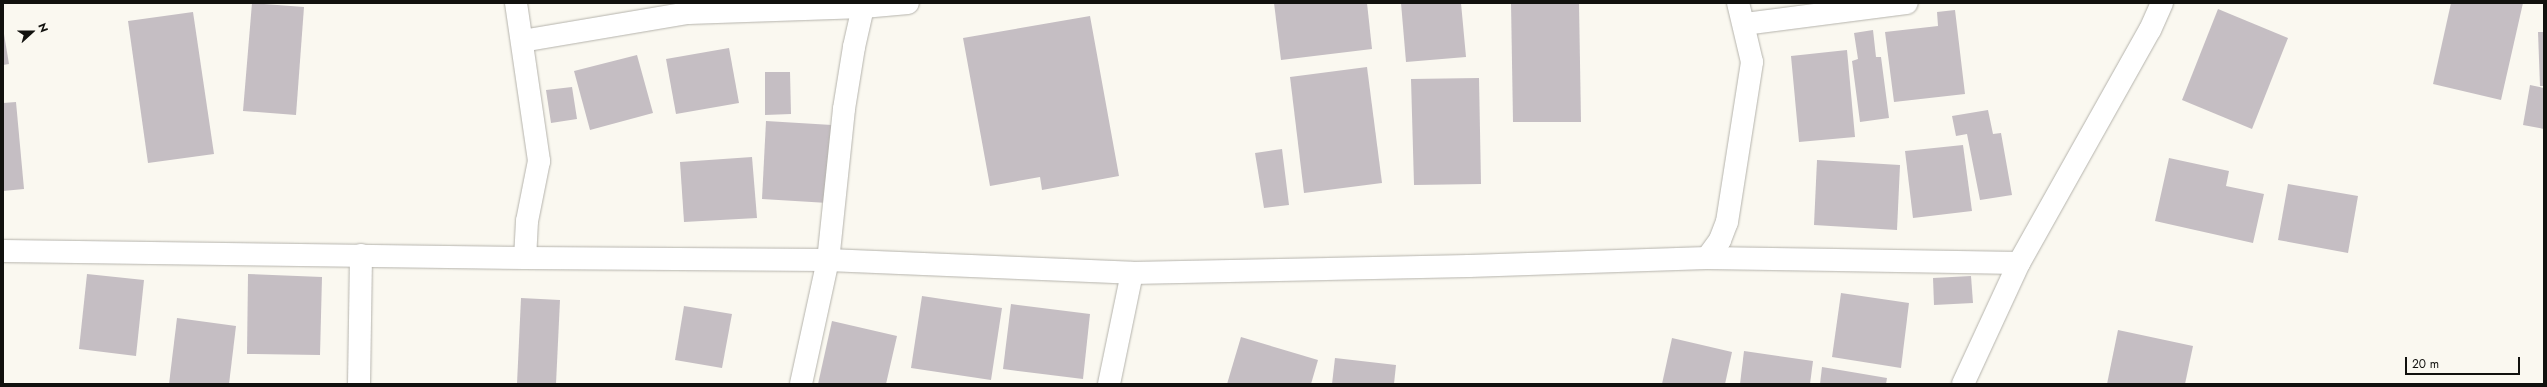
<!DOCTYPE html>
<html>
<head>
<meta charset="utf-8">
<style>
	body { margin:0 }
	#map { position:relative; width:2547px; height:387px; overflow:hidden; background:#faf8f0; font-family:Jost,sans-serif }
	div>[style] { position:absolute }
	.building>* { inset:0; background:#c5bec3 }
	.roads { filter:drop-shadow(0 0 1px #b5b3ac) drop-shadow(0 0 1px #b5b3ac) }
	.minor>* { height:22px; margin:-11px; padding:0 11px; transform-origin:11px; border-radius:11px; background:#fff }
	span { translate:-50% -50%; white-space:nowrap; text-align:center; line-height:1.15; -webkit-text-stroke:4px #faf8f0; paint-order:stroke }
	.frame { position:absolute; inset:0; border:4px solid #11110e; pointer-events:none }
	.north { position:absolute; left:12px; top:12px; width:40px; height:40px; -webkit-text-stroke:3px #faf8f0; paint-order:stroke; rotate:69deg; font-size:11px; font-weight:700; line-height:16px; text-align:center; color:#11110e }
	.north::after { content:''; display:block; margin:auto; width:14px; height:18px; background:#11110e; clip-path:polygon(50% 0,100% 100%,50% 72%,0 100%) }
	.scale { position:absolute; left:2405px; top:357px; width:115px; height:18px; box-sizing:border-box; border:2px solid #11110e; border-top:0; padding-left:5px; font-size:12px; line-height:14px; white-space:nowrap; color:#11110e; -webkit-text-stroke:3px #faf8f0; paint-order:stroke }
</style>
</head>
<body>
<div id="map">
	<div class="building">
		<i style="clip-path:polygon(252px 3px,304px 7px,296px 115px,243px 111px)"></i>
		<i style="clip-path:polygon(1274px 3px,1367px 3px,1372px 49px,1281px 60px)"></i>
		<i style="clip-path:polygon(1401px 3px,1461px 3px,1466px 57px,1406px 62px)"></i>
		<i style="clip-path:polygon(1511px 3px,1579px 3px,1581px 122px,1513px 122px)"></i>
		<i style="clip-path:polygon(2451px 3px,2523px 3px,2501px 100px,2433px 84px)"></i>
		<i style="clip-path:polygon(2218px 9px,2288px 38px,2252px 129px,2182px 100px)"></i>
		<i style="clip-path:polygon(1955px 10px,1965px 94px,1894px 102px,1885px 32px,1938px 26px,1937px 12px)"></i>
		<i style="clip-path:polygon(193px 12px,214px 154px,148px 163px,128px 21px)"></i>
		<i style="clip-path:polygon(1090px 16px,1119px 176px,1042px 190px,1040px 177px,990px 186px,963px 38px)"></i>
		<i style="clip-path:polygon(1873px 30px,1876px 57px,1881px 57px,1889px 118px,1860px 122px,1852px 61px,1858px 59px,1854px 33px)"></i>
		<i style="clip-path:polygon(2538px 32px,2544px 32px,2544px 86px,2540px 86px)"></i>
		<i style="clip-path:polygon(4px 34px,9px 64px,3px 65px,3px 35px)"></i>
		<i style="clip-path:polygon(729px 48px,739px 103px,676px 114px,666px 59px)"></i>
		<i style="clip-path:polygon(1847px 50px,1855px 137px,1799px 142px,1791px 56px)"></i>
		<i style="clip-path:polygon(637px 55px,653px 113px,590px 130px,574px 71px)"></i>
		<i style="clip-path:polygon(1367px 67px,1382px 183px,1304px 193px,1290px 77px)"></i>
		<i style="clip-path:polygon(765px 72px,790px 72px,791px 114px,765px 115px)"></i>
		<i style="clip-path:polygon(1479px 78px,1481px 184px,1414px 185px,1411px 79px)"></i>
		<i style="clip-path:polygon(2530px 85px,2544px 88px,2544px 129px,2523px 125px)"></i>
		<i style="clip-path:polygon(572px 87px,577px 119px,551px 123px,546px 90px)"></i>
		<i style="clip-path:polygon(16px 102px,24px 189px,3px 191px,3px 103px)"></i>
		<i style="clip-path:polygon(1988px 110px,1993px 134px,2001px 133px,2012px 195px,1980px 200px,1967px 134px,1956px 136px,1952px 116px)"></i>
		<i style="clip-path:polygon(766px 121px,832px 125px,828px 203px,762px 199px)"></i>
		<i style="clip-path:polygon(1963px 145px,1972px 211px,1913px 218px,1905px 151px)"></i>
		<i style="clip-path:polygon(1282px 149px,1289px 205px,1264px 208px,1255px 153px)"></i>
		<i style="clip-path:polygon(752px 157px,757px 218px,684px 222px,680px 162px)"></i>
		<i style="clip-path:polygon(2169px 158px,2229px 171px,2226px 186px,2264px 194px,2253px 243px,2155px 221px)"></i>
		<i style="clip-path:polygon(1817px 160px,1900px 165px,1897px 230px,1814px 225px)"></i>
		<i style="clip-path:polygon(2288px 184px,2358px 196px,2348px 253px,2278px 240px)"></i>
		<i style="clip-path:polygon(87px 274px,144px 280px,136px 356px,79px 349px)"></i>
		<i style="clip-path:polygon(248px 274px,322px 277px,320px 355px,247px 354px)"></i>
		<i style="clip-path:polygon(1971px 276px,1973px 303px,1934px 305px,1933px 278px)"></i>
		<i style="clip-path:polygon(1841px 293px,1909px 303px,1901px 368px,1832px 357px)"></i>
		<i style="clip-path:polygon(922px 296px,1002px 308px,991px 380px,911px 368px)"></i>
		<i style="clip-path:polygon(521px 298px,560px 300px,556px 384px,517px 384px)"></i>
		<i style="clip-path:polygon(1011px 304px,1090px 314px,1083px 379px,1003px 369px)"></i>
		<i style="clip-path:polygon(684px 306px,732px 314px,722px 368px,675px 360px)"></i>
		<i style="clip-path:polygon(177px 318px,236px 326px,229px 384px,169px 384px)"></i>
		<i style="clip-path:polygon(832px 321px,897px 336px,886px 384px,818px 384px)"></i>
		<i style="clip-path:polygon(2118px 330px,2193px 346px,2185px 384px,2107px 384px)"></i>
		<i style="clip-path:polygon(1241px 337px,1318px 360px,1311px 384px,1227px 384px)"></i>
		<i style="clip-path:polygon(1672px 338px,1732px 352px,1725px 384px,1662px 384px)"></i>
		<i style="clip-path:polygon(1744px 351px,1813px 361px,1810px 384px,1740px 384px)"></i>
		<i style="clip-path:polygon(1335px 358px,1396px 365px,1394px 384px,1332px 384px)"></i>
		<i style="clip-path:polygon(1822px 367px,1887px 378px,1886px 384px,1820px 384px)"></i>
	</div>
	<div class="roads">
		<div class="minor">
			<i style="left:516px;top:3px;width:160px;rotate:81.7deg"></i>
			<i style="left:539px;top:161px;width:61px;rotate:101.3deg"></i>
			<i style="left:527px;top:221px;width:37px;rotate:93deg"></i>
			<i style="left:860px;top:3px;width:5px;rotate:53deg"></i>
			<i style="left:863px;top:7px;width:45px;rotate:-5.1deg"></i>
			<i style="left:1745px;top:24px;width:163px;rotate:-7.4deg"></i>
			<i style="left:522px;top:41px;width:168px;rotate:-9.6deg"></i>
			<i style="left:688px;top:13px;width:175px;rotate:-2deg"></i>
			<i style="left:863px;top:7px;width:41px;rotate:102.7deg"></i>
			<i style="left:854px;top:47px;width:63px;rotate:99.2deg"></i>
			<i style="left:844px;top:109px;width:152px;rotate:96deg"></i>
			<i style="left:828px;top:260px;width:127px;rotate:102.3deg"></i>
			<i style="left:3px;top:251px;width:522px;rotate:0.77deg"></i>
			<i style="left:525px;top:258px;width:303px;rotate:0.4deg"></i>
			<i style="left:828px;top:260px;width:304px;rotate:2.4deg"></i>
			<i style="left:1132px;top:273px;width:337px;rotate:-1.2deg"></i>
			<i style="left:1469px;top:266px;width:238px;rotate:-1.9deg"></i>
			<i style="left:1707px;top:258px;width:312px;rotate:0.9deg"></i>
			<i style="left:1707px;top:258px;width:22px;rotate:-54deg"></i>
			<i style="left:1720px;top:240px;width:19px;rotate:-69deg"></i>
			<i style="left:1727px;top:222px;width:162px;rotate:-81.1deg"></i>
			<i style="left:1752px;top:62px;width:61px;rotate:-103.3deg"></i>
			<i style="left:359px;top:384px;width:129px;rotate:-89.1deg"></i>
			<i style="left:1109px;top:384px;width:113px;rotate:-78.3deg"></i>
			<i style="left:1963px;top:384px;width:133px;rotate:-65.2deg"></i>
			<i style="left:2019px;top:263px;width:267px;rotate:-60.7deg"></i>
			<i style="left:2150px;top:30px;width:30px;rotate:-66deg"></i>
		</div>
	</div>
	<div class="frame"></div>
	<div class="north">N</div>
	<div class="scale">20 m</div>
</div>
</body>
</html>
